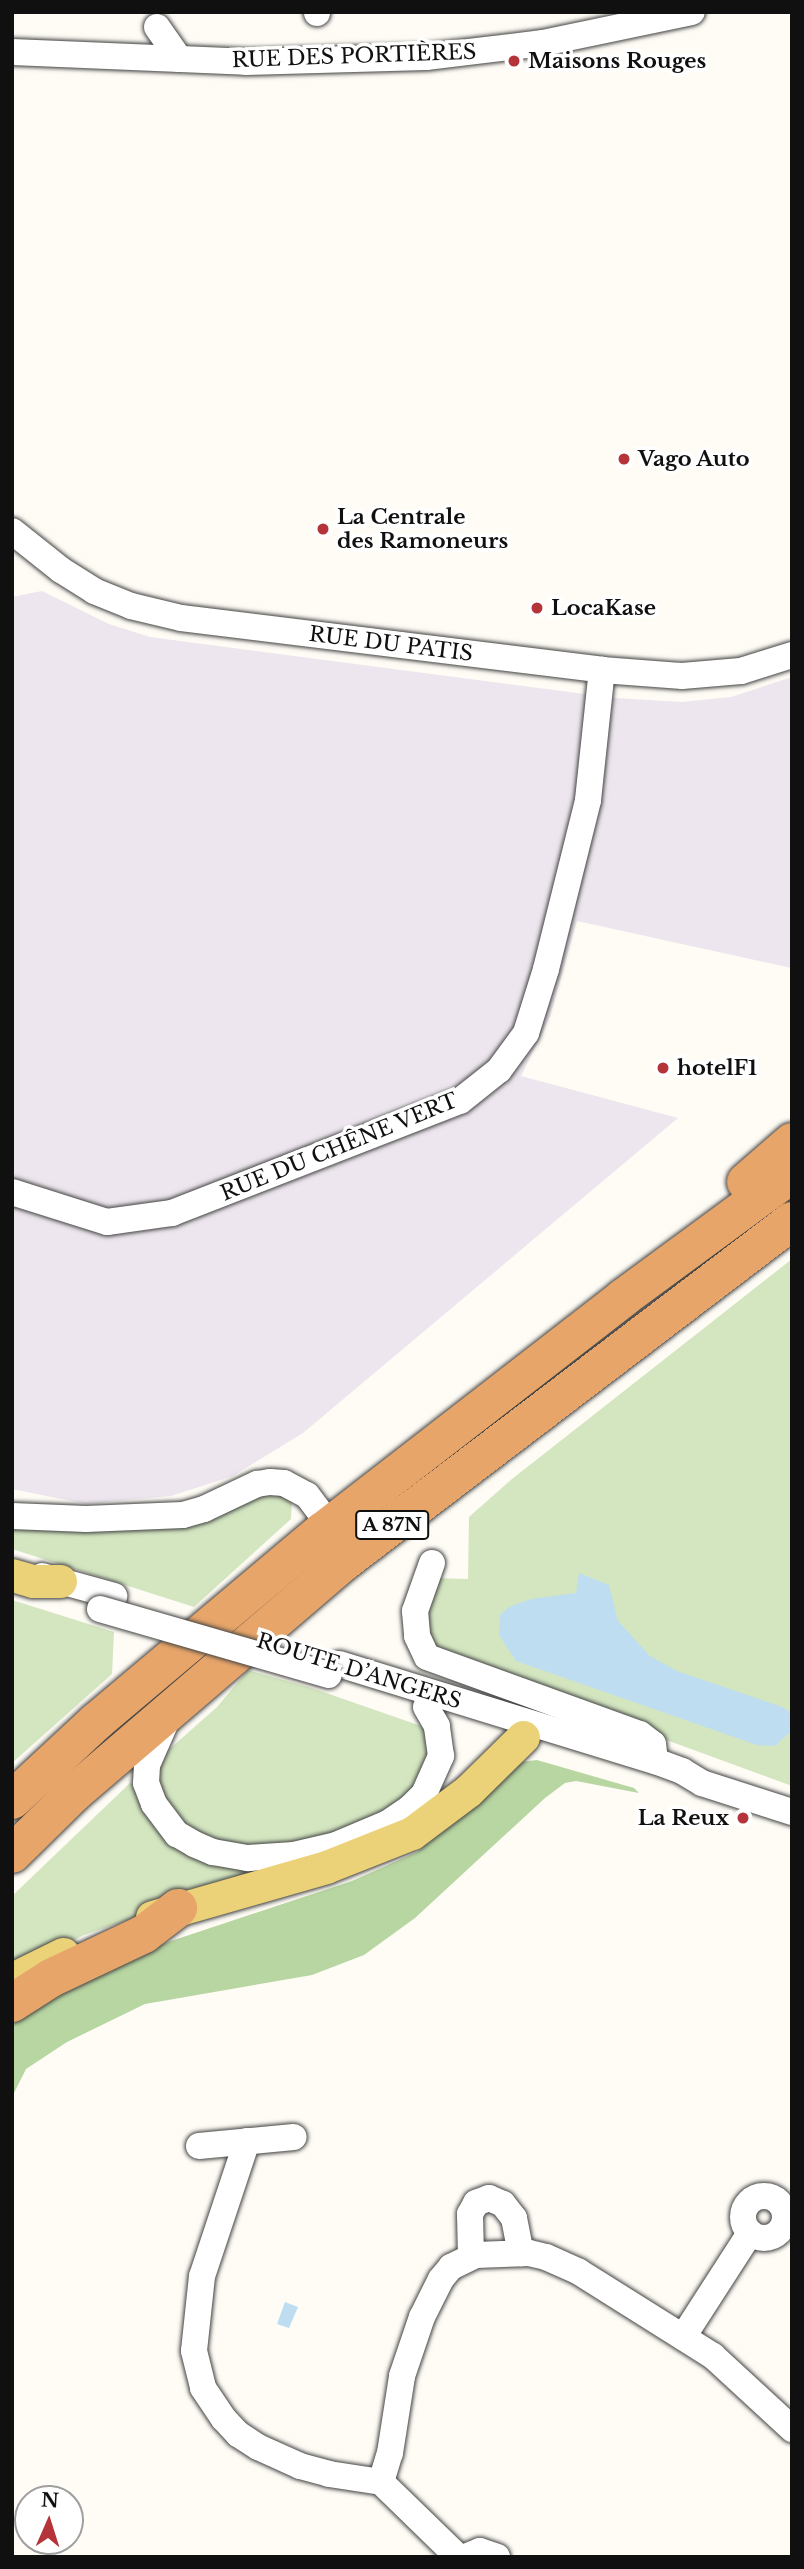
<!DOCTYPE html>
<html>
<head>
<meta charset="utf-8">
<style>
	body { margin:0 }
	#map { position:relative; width:804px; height:2569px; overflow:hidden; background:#fefcf5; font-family:"Libre Baskerville",serif }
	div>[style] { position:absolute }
	.industrial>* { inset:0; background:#ede6ee }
	.green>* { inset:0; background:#d3e6c0 }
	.forest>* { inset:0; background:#b8d6a1 }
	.water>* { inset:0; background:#beddf1 }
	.roads { filter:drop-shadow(0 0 2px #434343) drop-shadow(0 0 2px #434343) }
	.minor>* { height:26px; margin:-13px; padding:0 13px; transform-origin:13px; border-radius:13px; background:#fff }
	.minor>.ring { margin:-13px; padding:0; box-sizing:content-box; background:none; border:26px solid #fff; border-radius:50% }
	.major>* { height:33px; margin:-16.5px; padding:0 16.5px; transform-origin:16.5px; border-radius:16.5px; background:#ebd177 }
	.highway>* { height:38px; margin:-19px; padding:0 19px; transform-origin:19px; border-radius:19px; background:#e7a56a }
	.bridges { filter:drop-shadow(0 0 2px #434343) drop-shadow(0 0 2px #434343) }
	.minor-bridge>* { height:26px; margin:-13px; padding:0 13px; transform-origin:13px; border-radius:13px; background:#fff }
	.dots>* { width:19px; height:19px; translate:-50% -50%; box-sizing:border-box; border:4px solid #fff; border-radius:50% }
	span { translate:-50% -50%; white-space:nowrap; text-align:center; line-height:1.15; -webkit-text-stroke:7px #fff; paint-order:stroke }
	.shield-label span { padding:2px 5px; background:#fff; border:2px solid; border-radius:5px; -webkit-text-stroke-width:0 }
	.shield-label { font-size:19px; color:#101010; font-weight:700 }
	.street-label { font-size:21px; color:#101010 }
	.poi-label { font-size:21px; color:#101010; font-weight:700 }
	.left { translate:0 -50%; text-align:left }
	.right { translate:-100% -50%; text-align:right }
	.frame { position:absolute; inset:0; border:14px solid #101010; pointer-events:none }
	.north { position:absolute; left:14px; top:2485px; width:70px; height:70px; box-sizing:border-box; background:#fff; border:2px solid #9f9f9f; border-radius:50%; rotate:3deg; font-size:19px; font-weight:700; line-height:28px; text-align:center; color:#101010 }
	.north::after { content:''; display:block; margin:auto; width:24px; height:32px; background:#b43439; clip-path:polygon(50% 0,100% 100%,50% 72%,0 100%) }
</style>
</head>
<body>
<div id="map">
	<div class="industrial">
		<i style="clip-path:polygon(42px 591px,109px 624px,150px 637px,615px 698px,682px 702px,731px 697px,792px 677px,792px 968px,577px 921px,550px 1017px,521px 1076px,678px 1118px,303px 1433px,233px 1476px,171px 1496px,86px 1504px,12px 1489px,12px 597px)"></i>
	</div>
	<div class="green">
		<i style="clip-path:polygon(792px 1259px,792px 1786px,434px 1655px,426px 1633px,433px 1578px,468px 1579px,469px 1517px,512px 1479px)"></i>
		<i style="clip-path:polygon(272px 1490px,292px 1498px,291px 1519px,194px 1607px,12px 1549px,12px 1521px,101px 1525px)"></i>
		<i style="clip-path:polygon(12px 1600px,114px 1632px,112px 1674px,12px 1763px)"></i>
		<i style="clip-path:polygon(248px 1670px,312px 1688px,421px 1726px,430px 1733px,435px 1753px,411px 1801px,305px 1845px,238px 1850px,185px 1826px,167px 1806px,157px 1785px,158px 1767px,165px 1753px,217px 1707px)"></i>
		<i style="clip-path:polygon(130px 1783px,136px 1785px,164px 1837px,297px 1863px,84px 1935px,12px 1971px,12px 1896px)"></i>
	</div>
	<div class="forest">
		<i style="clip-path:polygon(537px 1760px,634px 1788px,639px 1793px,576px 1781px,565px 1783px,545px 1798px,415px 1918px,364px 1955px,312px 1975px,145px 2004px,67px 2042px,26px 2069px,12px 2097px,12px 2025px,33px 2008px,91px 1973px,168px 1942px,352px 1881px,417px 1852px,480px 1801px,521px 1762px)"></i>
	</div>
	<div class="water">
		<i style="clip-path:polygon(579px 1573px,609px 1585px,618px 1621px,650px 1656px,677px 1671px,782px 1707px,792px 1713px,792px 1730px,775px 1746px,757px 1745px,516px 1661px,499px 1635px,500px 1615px,509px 1607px,531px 1599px,576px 1593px)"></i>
		<i style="clip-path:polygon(285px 2302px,298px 2307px,289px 2328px,277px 2324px)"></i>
	</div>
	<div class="roads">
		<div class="minor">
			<i style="left:317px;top:13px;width:1px;rotate:-90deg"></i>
			<i style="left:157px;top:27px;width:39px;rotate:55deg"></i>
			<i style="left:12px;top:52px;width:234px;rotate:2.4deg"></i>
			<i style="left:246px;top:62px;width:180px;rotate:-1.6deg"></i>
			<i style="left:426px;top:57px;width:118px;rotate:-6.8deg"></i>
			<i style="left:543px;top:43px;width:152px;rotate:-11.8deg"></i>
			<i style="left:12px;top:531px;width:63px;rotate:38.5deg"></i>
			<i style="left:61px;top:570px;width:39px;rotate:32deg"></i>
			<i style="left:94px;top:591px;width:40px;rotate:22deg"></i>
			<i style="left:131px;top:606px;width:51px;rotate:13.5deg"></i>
			<i style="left:181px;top:618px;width:424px;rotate:7deg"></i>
			<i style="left:602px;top:670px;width:80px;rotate:4.3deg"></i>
			<i style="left:682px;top:676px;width:59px;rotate:-4.8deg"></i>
			<i style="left:741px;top:671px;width:53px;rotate:-17.4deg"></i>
			<i style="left:12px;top:1192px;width:100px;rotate:17.5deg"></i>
			<i style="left:107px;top:1222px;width:66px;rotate:-7.9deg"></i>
			<i style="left:172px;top:1213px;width:309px;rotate:-21.3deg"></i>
			<i style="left:460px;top:1101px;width:50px;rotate:-38.5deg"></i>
			<i style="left:499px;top:1070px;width:46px;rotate:-53.9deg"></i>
			<i style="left:526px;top:1033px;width:67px;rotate:-72.6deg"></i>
			<i style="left:546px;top:969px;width:174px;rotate:-76deg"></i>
			<i style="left:588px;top:800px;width:131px;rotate:-83.9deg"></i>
			<i style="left:12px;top:1516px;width:74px;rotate:2.3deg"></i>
			<i style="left:86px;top:1519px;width:97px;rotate:-2.4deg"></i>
			<i style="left:183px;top:1515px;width:22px;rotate:-16deg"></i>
			<i style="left:204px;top:1509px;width:59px;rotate:-25.3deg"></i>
			<i style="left:257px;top:1484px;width:13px;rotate:-9deg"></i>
			<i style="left:270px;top:1482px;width:14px;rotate:4deg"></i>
			<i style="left:284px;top:1483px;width:26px;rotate:28deg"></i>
			<i style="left:307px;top:1495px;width:38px;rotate:53deg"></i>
			<i style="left:432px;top:1563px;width:51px;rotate:109.5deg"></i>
			<i style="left:415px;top:1611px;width:25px;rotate:85deg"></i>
			<i style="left:417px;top:1636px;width:23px;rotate:65deg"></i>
			<i style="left:427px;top:1657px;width:226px;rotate:19.9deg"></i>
			<i style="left:640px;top:1734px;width:16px;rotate:38deg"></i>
			<i style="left:653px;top:1744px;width:17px;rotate:83deg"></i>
			<i style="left:42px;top:1576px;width:75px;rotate:15.5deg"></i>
			<i style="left:339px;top:1664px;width:331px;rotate:17.1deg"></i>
			<i style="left:655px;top:1761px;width:29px;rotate:20deg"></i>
			<i style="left:682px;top:1771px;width:23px;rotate:31deg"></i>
			<i style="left:702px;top:1783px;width:95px;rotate:17.9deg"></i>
			<i style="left:168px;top:1717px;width:52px;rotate:113.6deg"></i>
			<i style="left:147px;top:1765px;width:18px;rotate:93deg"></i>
			<i style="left:146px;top:1783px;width:22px;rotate:69deg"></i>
			<i style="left:154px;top:1804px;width:38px;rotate:53deg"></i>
			<i style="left:177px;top:1834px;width:20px;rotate:30deg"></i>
			<i style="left:194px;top:1844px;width:21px;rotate:23deg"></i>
			<i style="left:213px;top:1852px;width:36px;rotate:10deg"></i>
			<i style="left:248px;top:1858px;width:46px;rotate:-3.7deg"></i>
			<i style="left:294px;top:1855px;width:43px;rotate:-13.4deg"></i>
			<i style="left:336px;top:1845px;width:56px;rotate:-22.9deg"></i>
			<i style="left:388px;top:1823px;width:27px;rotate:-34deg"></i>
			<i style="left:410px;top:1808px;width:20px;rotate:-45deg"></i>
			<i style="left:424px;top:1794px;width:42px;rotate:-65.9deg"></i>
			<i style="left:441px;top:1756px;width:30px;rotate:-98deg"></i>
			<i style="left:437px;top:1726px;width:22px;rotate:-120deg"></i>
			<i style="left:247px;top:2141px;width:142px;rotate:108.4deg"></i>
			<i style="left:202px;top:2276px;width:75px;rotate:96.1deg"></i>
			<i style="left:194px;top:2351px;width:38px;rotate:76deg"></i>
			<i style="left:203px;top:2388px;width:37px;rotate:56deg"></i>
			<i style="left:224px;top:2419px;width:21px;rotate:47deg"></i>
			<i style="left:238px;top:2434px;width:24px;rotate:33deg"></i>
			<i style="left:258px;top:2447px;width:46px;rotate:24.3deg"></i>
			<i style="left:300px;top:2466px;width:30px;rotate:15deg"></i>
			<i style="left:329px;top:2474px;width:53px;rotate:8.7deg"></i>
			<i style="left:381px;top:2482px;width:107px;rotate:44.2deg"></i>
			<i style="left:199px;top:2146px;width:95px;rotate:-5.4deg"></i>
			<i class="ring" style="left:743px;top:2196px;width:16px;height:16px"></i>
			<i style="left:471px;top:2256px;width:42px;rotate:-91.4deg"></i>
			<i style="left:470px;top:2214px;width:13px;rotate:-61deg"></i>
			<i style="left:476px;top:2203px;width:14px;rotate:-21deg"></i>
			<i style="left:489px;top:2198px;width:15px;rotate:23deg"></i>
			<i style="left:503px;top:2204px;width:18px;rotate:52deg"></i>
			<i style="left:514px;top:2218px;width:36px;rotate:79deg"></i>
			<i style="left:683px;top:2337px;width:124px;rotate:-57.2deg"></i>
			<i style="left:381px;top:2482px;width:30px;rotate:-73deg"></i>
			<i style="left:390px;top:2453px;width:78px;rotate:-81.1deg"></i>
			<i style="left:402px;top:2376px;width:62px;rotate:-71.3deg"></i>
			<i style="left:422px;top:2317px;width:42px;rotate:-63.4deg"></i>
			<i style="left:441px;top:2279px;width:16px;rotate:-50deg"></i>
			<i style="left:451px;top:2267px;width:28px;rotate:-26deg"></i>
			<i style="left:476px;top:2255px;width:53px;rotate:-2.2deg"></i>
			<i style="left:529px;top:2253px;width:17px;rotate:13deg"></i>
			<i style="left:546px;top:2257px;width:36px;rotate:24deg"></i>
			<i style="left:579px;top:2272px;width:158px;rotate:32.1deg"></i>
			<i style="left:713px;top:2356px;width:108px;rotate:42.7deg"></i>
			<i style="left:465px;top:2557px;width:16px;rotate:-22deg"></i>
			<i style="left:480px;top:2551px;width:18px;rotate:19deg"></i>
		</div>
		<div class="major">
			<i style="left:12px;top:1575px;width:22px;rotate:16deg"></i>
			<i style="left:33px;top:1581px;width:27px"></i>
			<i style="left:152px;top:1917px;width:181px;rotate:-16deg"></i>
			<i style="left:326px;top:1867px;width:92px;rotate:-21.6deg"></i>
			<i style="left:412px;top:1833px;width:70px;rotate:-36.9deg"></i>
			<i style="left:468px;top:1791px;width:77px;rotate:-44.5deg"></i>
			<i style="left:12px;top:1979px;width:57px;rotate:-26.1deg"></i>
		</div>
		<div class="highway">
			<i style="left:746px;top:1182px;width:61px;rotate:-41deg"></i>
			<i style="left:12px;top:1800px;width:116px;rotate:-42.9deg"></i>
			<i style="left:97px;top:1721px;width:295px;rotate:-40.1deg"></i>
			<i style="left:323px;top:1531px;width:380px;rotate:-37.8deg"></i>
			<i style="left:623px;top:1298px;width:210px;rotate:-36.3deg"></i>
			<i style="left:12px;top:1854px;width:87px;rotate:-44.5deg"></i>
			<i style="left:74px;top:1793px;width:352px;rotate:-40.6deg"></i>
			<i style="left:341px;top:1564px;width:567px;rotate:-37.25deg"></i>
			<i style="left:12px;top:2003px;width:46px;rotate:-32.7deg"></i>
			<i style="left:51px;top:1978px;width:103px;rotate:-25.3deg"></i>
			<i style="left:144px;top:1934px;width:43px;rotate:-37.4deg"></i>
		</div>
	</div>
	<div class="bridges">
		<div class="minor-bridge">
			<i style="left:100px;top:1609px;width:238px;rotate:16.1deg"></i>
		</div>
	</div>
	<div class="dots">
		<i style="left:514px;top:61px;background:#b43439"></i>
		<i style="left:624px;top:459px;background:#b43439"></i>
		<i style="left:323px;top:529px;background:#b43439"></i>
		<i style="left:537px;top:608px;background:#b43439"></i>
		<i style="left:663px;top:1068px;background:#b43439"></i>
		<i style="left:743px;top:1818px;background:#b43439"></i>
	</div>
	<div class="shield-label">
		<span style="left:392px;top:1525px">A 87N</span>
	</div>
	<div class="street-label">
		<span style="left:354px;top:56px;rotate:-2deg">RUE DES PORTIÈRES</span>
		<span style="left:391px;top:644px;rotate:7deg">RUE DU PATIS</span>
		<span style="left:339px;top:1147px;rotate:-22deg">RUE DU CHÊNE VERT</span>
		<span style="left:359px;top:1671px;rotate:17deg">ROUTE D’ANGERS</span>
	</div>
	<div class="poi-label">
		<span class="left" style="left:528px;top:61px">Maisons Rouges</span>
		<span class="left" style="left:638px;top:459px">Vago Auto</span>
		<span class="left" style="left:337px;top:529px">La Centrale<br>des Ramoneurs</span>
		<span class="left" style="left:551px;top:608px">LocaKase</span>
		<span class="left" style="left:677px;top:1068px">hotelF1</span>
		<span class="right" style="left:729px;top:1818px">La Reux</span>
	</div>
	<div class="frame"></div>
	<div class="north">N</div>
</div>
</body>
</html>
